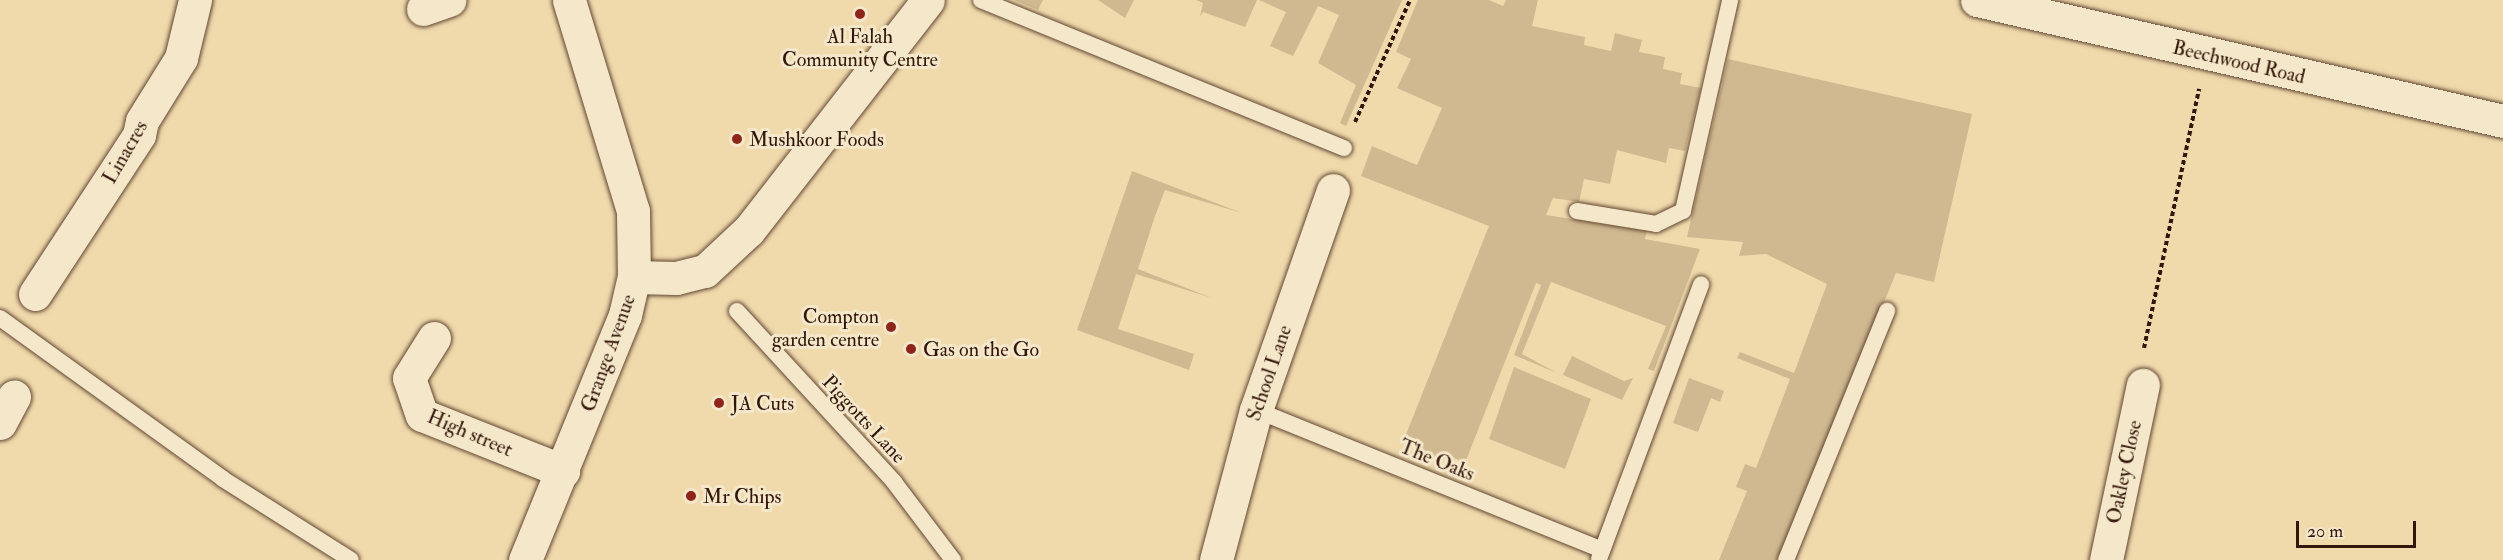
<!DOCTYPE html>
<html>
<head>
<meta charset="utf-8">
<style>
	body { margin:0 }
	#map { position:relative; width:2503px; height:560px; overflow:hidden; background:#f0daac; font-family:"IM FELL Double Pica",serif }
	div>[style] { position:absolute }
	.green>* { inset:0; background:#d0b990 }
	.path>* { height:4px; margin-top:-2px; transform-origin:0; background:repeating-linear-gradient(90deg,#33160a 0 4.5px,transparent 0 7.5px) }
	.roads { filter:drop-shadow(0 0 2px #624732) drop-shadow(0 0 2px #624732) }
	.service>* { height:16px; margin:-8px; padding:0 8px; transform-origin:8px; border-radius:8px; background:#f5e7c9 }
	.minor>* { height:33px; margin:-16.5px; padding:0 16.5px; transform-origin:16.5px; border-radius:16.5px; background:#f5e7c9 }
	.tertiary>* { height:33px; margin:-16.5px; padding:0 16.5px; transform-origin:16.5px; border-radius:16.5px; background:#f5e7c9 }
	.dots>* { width:16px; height:16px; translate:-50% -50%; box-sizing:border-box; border:3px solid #f5e7c9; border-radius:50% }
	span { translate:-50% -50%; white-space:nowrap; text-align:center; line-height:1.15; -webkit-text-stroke:6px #f5e7c9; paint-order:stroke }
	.poi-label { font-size:20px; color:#33160a }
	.left { translate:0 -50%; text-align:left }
	.right { translate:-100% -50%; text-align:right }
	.street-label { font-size:20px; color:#33160a }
	.scale { position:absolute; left:2296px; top:521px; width:120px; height:27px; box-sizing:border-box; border:3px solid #33160a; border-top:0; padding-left:8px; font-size:18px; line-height:21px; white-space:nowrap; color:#33160a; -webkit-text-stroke:4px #f5e7c9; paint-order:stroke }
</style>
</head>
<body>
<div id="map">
	<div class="green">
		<i style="clip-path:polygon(1014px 0,1043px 0,1038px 10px)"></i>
		<i style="clip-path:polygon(1098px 0,1134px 0,1125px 18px)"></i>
		<i style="clip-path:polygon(1196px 0,1257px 0,1245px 27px,1203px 12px,1200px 17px,1203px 3px)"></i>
		<i style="clip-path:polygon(1259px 0,1402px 0,1346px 126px,1340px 123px,1356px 85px,1318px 63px,1339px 15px,1318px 6px,1293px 56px,1270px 46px,1286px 12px)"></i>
		<i style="clip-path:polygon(1418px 0,1489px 0,1503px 6px,1506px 0,1538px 0,1532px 26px,1585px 37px,1584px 45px,1611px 51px,1615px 33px,1642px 40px,1639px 52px,1665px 57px,1663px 69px,1682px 73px,1680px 84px,1701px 88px,1685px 151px,1669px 148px,1666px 163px,1617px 150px,1610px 184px,1584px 179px,1579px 202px,1553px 198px,1546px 215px,1647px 231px,1645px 239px,1700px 249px,1654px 371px,1648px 369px,1666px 326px,1551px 282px,1522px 354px,1557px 373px,1514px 355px,1541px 285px,1536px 283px,1465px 463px,1446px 454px,1441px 460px,1403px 442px,1489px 226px,1361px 176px,1372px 146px,1417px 165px,1442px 108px,1397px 88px,1411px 59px,1396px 52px)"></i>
		<i style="clip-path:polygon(1728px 59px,1972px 114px,1934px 282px,1896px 273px,1779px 560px,1719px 560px,1747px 491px,1736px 487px,1745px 464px,1756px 468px,1790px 379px,1737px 358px,1740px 352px,1794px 373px,1827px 284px,1766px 254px,1739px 256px,1743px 242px,1687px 237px)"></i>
		<i style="clip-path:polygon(1132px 171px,1242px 213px,1165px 190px,1155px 216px,1138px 269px,1212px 298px,1136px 274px,1118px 329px,1194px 354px,1189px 370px,1077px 330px)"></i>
		<i style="clip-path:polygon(1572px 356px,1624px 381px,1633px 378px,1622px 400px,1563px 375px)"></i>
		<i style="clip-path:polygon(1514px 367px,1591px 399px,1565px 469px,1489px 439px)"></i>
		<i style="clip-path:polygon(1689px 378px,1724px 391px,1720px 402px,1711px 398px,1698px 432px,1673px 423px)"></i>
	</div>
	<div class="path">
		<i style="left:1355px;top:122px;width:134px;rotate:-65.7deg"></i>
		<i style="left:2144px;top:348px;width:265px;rotate:-78deg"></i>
	</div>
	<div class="roads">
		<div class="service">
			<i style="left:981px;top:0;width:392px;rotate:22.2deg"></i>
			<i style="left:1577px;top:211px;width:80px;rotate:9.3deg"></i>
			<i style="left:1656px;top:224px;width:30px;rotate:-26deg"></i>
			<i style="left:1683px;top:211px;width:216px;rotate:-77.4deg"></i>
			<i style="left:737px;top:311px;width:232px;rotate:47.4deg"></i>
			<i style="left:894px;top:482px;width:98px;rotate:52.9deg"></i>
			<i style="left:0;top:318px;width:275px;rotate:35.8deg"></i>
			<i style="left:223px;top:479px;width:151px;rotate:32.3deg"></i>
			<i style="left:1256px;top:410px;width:373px;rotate:22deg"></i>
			<i style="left:1599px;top:559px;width:293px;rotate:-69.6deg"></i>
			<i style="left:1786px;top:560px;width:269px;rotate:-67.9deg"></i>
		</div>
		<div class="minor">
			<i style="left:1977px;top:0;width:540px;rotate:12.95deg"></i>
			<i style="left:423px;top:9px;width:28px;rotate:-19deg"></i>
			<i style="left:634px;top:277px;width:42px;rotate:1.4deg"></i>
			<i style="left:676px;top:278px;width:30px;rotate:-14deg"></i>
			<i style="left:705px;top:271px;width:60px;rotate:-43deg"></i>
			<i style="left:749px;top:230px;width:291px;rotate:-52.1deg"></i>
			<i style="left:35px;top:294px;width:190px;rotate:-56.8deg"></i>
			<i style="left:139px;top:135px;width:14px;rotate:-78deg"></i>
			<i style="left:142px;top:121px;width:74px;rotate:-58.2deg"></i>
			<i style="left:181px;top:58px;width:60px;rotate:-76.4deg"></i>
			<i style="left:434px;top:338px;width:47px;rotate:122deg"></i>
			<i style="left:409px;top:378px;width:39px;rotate:71deg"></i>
			<i style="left:422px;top:415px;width:152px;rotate:21.7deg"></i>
			<i style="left:0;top:423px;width:30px;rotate:-62deg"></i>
			<i style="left:1216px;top:560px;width:155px;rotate:-75.1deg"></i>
			<i style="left:1256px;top:410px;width:233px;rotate:-70.7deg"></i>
			<i style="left:2106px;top:560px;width:179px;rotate:-78.1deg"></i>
		</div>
		<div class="tertiary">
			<i style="left:525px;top:560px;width:265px;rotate:-67.8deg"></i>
			<i style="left:625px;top:315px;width:39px;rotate:-77deg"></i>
			<i style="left:634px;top:277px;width:66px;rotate:-90.9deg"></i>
			<i style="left:633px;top:211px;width:220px;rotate:-106.9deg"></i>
		</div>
	</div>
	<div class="dots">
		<i style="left:860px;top:14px;background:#8f2418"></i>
		<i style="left:737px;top:139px;background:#8f2418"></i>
		<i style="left:891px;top:327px;background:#8f2418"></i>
		<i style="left:911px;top:349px;background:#8f2418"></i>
		<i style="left:719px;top:403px;background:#8f2418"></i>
		<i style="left:691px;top:496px;background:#8f2418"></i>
	</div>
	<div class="poi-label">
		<span style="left:860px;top:48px">Al Falah<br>Community Centre</span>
		<span class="left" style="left:749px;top:139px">Mushkoor Foods</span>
		<span class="right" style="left:879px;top:328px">Compton<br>garden centre</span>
		<span class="left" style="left:923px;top:349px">Gas on the Go</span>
		<span class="left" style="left:731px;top:403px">JA Cuts</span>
		<span class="left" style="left:703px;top:496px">Mr Chips</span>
	</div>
	<div class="street-label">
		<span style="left:2239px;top:62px;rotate:13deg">Beechwood Road</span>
		<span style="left:125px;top:152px;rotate:-60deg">Linacres</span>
		<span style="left:608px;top:353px;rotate:-70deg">Grange Avenue</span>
		<span style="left:1269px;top:373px;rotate:-71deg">School Lane</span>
		<span style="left:864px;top:419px;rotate:47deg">Piggotts Lane</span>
		<span style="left:470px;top:433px;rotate:23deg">High street</span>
		<span style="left:1437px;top:460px;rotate:22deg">The Oaks</span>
		<span style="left:2124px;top:472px;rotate:-78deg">Oakley Close</span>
	</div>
	<div class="scale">20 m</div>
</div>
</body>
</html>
